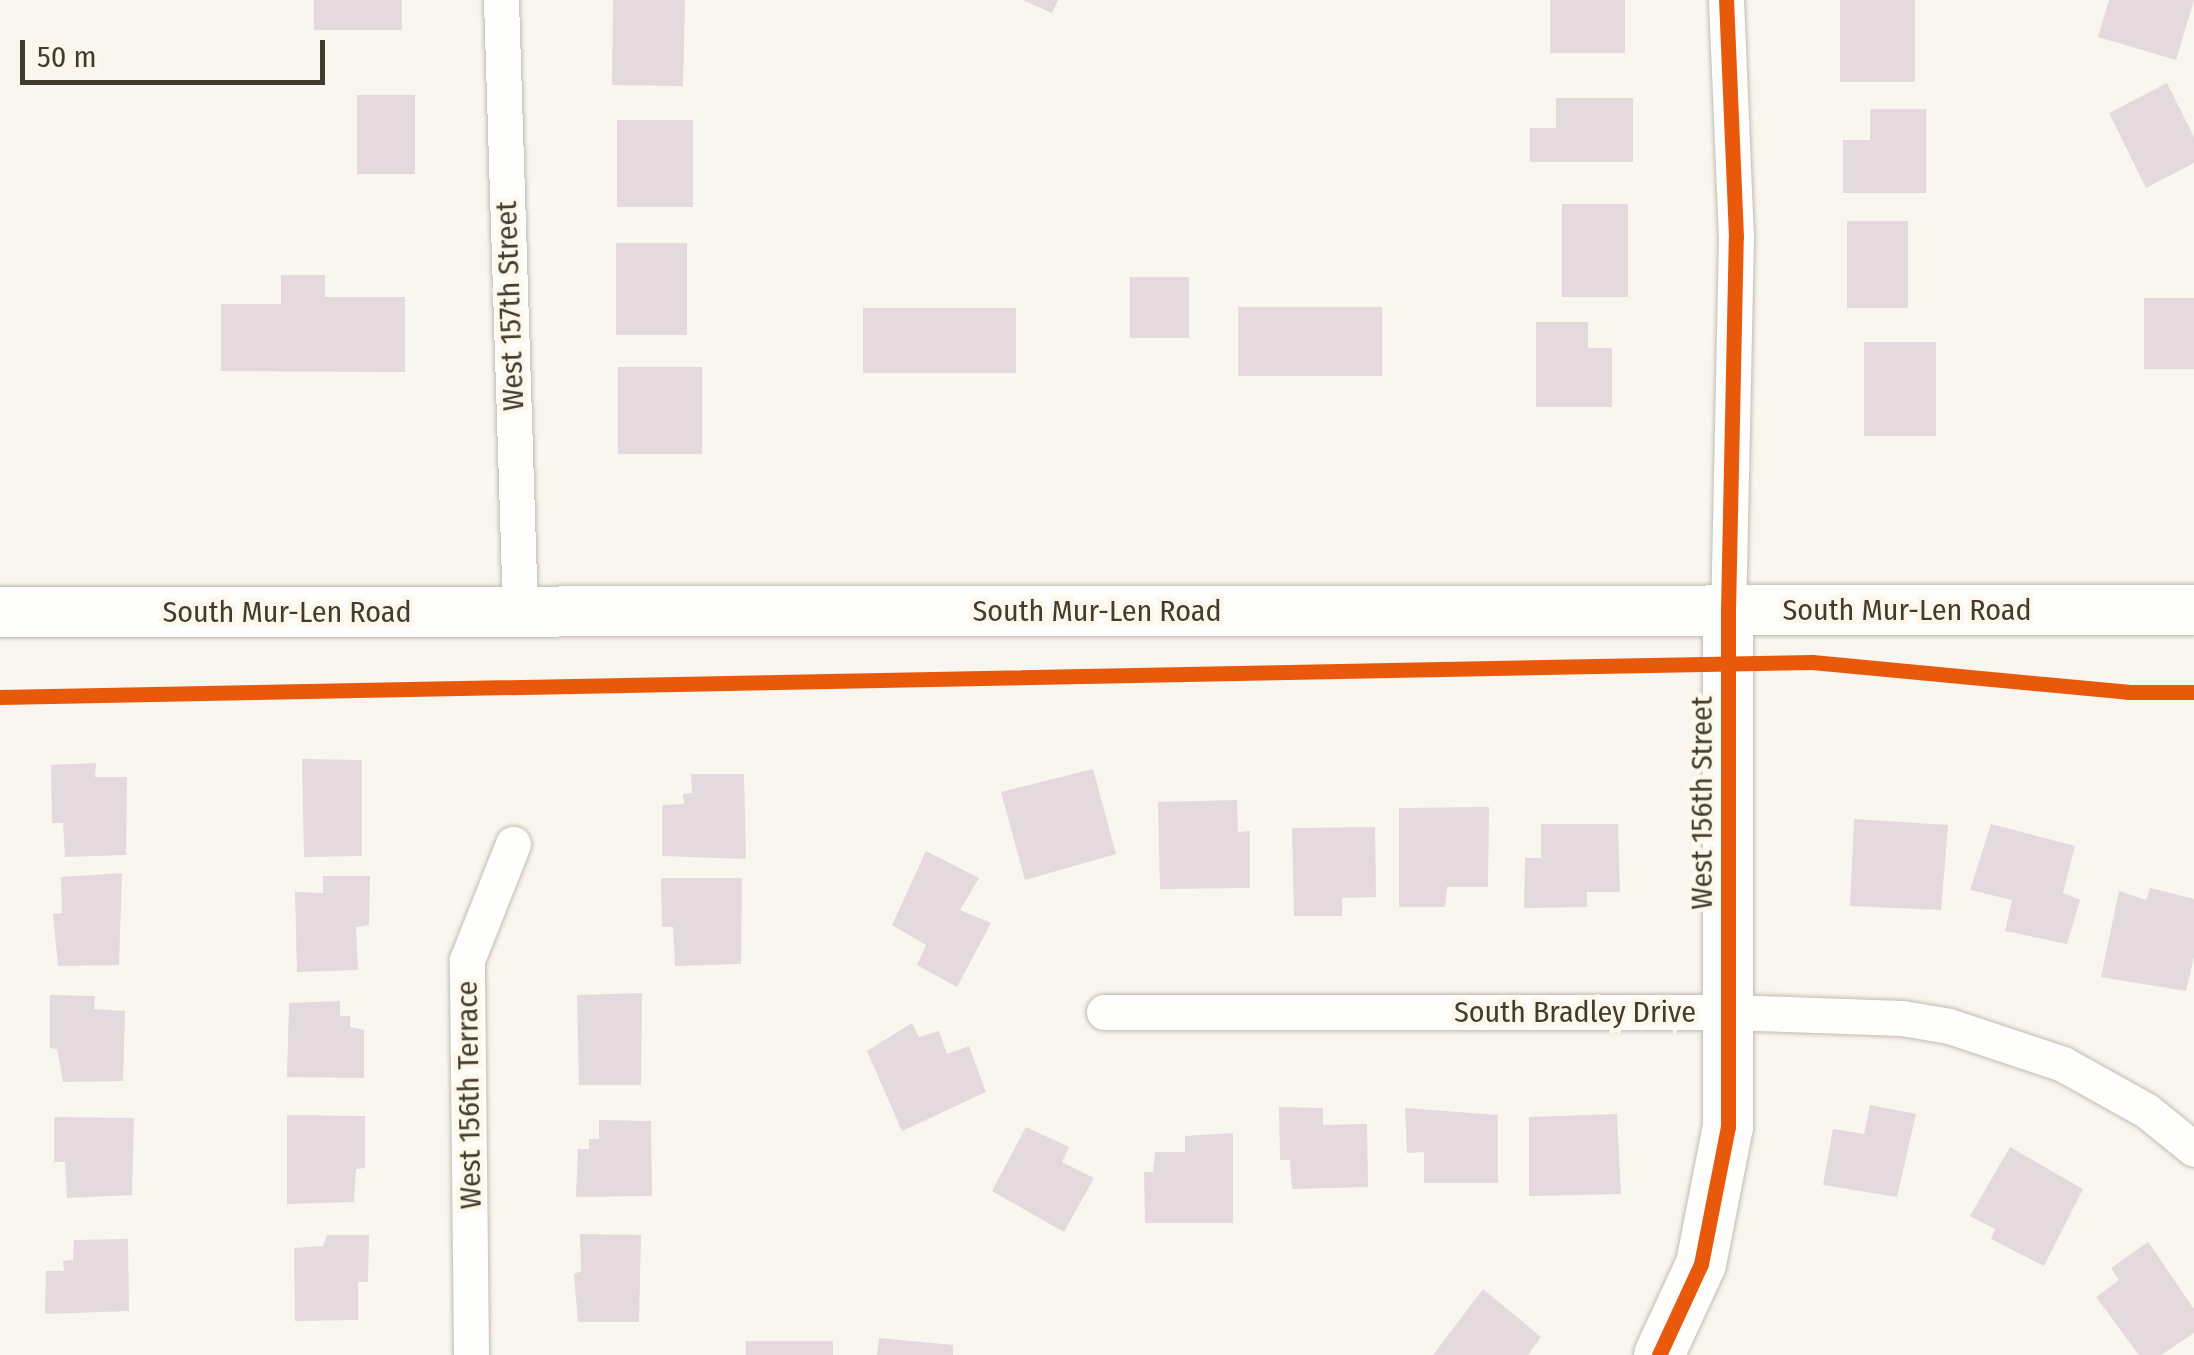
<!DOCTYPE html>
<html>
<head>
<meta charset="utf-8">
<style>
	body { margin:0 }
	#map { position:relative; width:2194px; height:1355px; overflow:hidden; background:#f9f6ef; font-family:"Fira Sans Condensed",sans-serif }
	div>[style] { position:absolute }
	.building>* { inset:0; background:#e4d9dd }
	.roads { filter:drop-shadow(0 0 2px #c0bcb2) drop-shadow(0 0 2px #c0bcb2) }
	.street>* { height:35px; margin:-17.5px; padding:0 17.5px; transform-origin:17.5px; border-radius:17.5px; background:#fefefd }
	.secondary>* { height:50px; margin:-25px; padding:0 25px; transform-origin:25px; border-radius:25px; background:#fefefd }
	.cycleway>* { height:15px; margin:-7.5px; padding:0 7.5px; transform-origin:7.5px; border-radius:7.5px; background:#e8590c }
	span { translate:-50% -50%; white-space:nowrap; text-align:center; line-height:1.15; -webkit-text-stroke:9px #fdf8eb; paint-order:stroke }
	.street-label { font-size:30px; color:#413c2f }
	.scale { position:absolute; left:20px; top:40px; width:305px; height:45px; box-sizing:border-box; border:5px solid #413c2f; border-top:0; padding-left:12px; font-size:30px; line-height:35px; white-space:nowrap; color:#413c2f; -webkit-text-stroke:8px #fdf8eb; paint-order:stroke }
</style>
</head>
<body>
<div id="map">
	<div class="building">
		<i style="clip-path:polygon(314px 0,402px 0,402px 30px,314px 30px)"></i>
		<i style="clip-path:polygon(613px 0,685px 0,683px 86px,612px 85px)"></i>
		<i style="clip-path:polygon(1022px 0,1058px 0,1052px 13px)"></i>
		<i style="clip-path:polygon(1550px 0,1625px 0,1625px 53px,1550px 53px)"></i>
		<i style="clip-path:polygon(1840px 0,1915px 0,1915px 82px,1840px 82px)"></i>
		<i style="clip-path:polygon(2109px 0,2194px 0,2176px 60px,2098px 37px)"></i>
		<i style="clip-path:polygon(2167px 83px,2194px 137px,2194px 163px,2146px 188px,2109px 113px)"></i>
		<i style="clip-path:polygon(357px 95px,415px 95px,415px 174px,357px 174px)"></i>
		<i style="clip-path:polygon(1556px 98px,1633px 98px,1633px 162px,1530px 162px,1530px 128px,1556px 128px)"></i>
		<i style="clip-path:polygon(1870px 109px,1926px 109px,1926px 193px,1843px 193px,1843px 140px,1870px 140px)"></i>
		<i style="clip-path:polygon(617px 120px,693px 120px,693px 207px,617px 207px)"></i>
		<i style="clip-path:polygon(1562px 204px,1628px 204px,1628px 297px,1562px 297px)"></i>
		<i style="clip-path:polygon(1847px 221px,1908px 221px,1908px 308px,1847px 308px)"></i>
		<i style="clip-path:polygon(616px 243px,687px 243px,687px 335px,616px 335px)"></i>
		<i style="clip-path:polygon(281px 275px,325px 275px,325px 297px,405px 297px,405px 372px,221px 371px,221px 304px,281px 304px)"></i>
		<i style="clip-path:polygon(1130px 277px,1189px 277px,1189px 338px,1130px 338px)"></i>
		<i style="clip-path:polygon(2144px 298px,2194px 298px,2194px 369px,2144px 369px)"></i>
		<i style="clip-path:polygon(1238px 307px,1382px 307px,1382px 376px,1238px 376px)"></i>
		<i style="clip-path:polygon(863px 308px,1016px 308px,1016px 373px,863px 373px)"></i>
		<i style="clip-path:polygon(1536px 322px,1588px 322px,1588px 348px,1612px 348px,1612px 407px,1536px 407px)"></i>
		<i style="clip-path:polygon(1864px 342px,1936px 342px,1936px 436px,1864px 436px)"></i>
		<i style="clip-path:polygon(618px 367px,702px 367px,702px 454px,618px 454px)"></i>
		<i style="clip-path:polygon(302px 759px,362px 760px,362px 856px,304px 857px)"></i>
		<i style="clip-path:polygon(96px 763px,95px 777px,127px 777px,126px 855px,65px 857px,63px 823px,52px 823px,51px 765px)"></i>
		<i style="clip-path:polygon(1093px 769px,1116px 854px,1025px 880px,1001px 792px)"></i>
		<i style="clip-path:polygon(691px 774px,744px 774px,746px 859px,662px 856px,662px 805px,684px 804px,683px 794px,692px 793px)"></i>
		<i style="clip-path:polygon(1237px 800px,1238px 832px,1250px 831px,1250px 888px,1160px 889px,1158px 802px)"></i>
		<i style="clip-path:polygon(1489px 807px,1488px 887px,1447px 887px,1445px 907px,1399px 907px,1399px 808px)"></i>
		<i style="clip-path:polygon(1854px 819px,1948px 825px,1941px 910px,1850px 906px)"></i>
		<i style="clip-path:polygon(1541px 824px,1618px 824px,1620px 892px,1587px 892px,1587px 907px,1524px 908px,1525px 858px,1541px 858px)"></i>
		<i style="clip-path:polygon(1991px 824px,2075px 846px,2063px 893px,2080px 900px,2067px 944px,2005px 931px,2012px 900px,1970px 890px)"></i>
		<i style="clip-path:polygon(1375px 827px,1376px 897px,1342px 898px,1342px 916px,1294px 916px,1292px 828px)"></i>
		<i style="clip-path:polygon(926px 851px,979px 878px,960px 910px,991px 923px,957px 987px,917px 965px,926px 945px,892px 925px)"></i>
		<i style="clip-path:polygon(122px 873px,119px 965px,58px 966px,53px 914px,62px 913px,61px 877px)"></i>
		<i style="clip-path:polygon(323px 876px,370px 876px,369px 925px,356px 927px,358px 970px,297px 972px,295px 892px,323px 893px)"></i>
		<i style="clip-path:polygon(661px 878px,742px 878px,741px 964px,675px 966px,673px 927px,662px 927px)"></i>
		<i style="clip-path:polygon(2150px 888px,2194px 899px,2194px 957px,2186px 991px,2101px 977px,2119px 891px,2146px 900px)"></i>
		<i style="clip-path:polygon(642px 993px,641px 1085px,579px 1085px,577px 995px)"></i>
		<i style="clip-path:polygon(50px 995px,95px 996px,94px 1009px,125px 1011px,123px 1081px,63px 1082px,57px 1049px,50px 1048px)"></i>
		<i style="clip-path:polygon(340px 1001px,340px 1016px,350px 1016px,350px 1027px,364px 1030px,364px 1078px,287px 1077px,289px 1003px)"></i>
		<i style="clip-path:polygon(912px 1023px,919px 1037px,939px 1031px,947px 1054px,969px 1046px,986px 1092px,902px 1131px,867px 1051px)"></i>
		<i style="clip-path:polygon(1870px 1105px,1916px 1114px,1897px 1197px,1823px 1185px,1833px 1129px,1864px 1134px)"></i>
		<i style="clip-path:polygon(1279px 1107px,1323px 1108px,1323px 1125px,1367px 1124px,1368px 1187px,1292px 1189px,1290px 1160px,1280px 1160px)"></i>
		<i style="clip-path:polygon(1405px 1108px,1498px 1115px,1498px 1183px,1424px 1183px,1424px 1152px,1407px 1153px)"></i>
		<i style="clip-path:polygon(1617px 1114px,1621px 1194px,1529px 1196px,1529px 1117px)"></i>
		<i style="clip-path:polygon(287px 1115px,365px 1116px,365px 1168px,356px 1169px,354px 1202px,287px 1204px)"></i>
		<i style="clip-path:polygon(54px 1117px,134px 1118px,132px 1195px,67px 1198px,65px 1162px,54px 1162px)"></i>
		<i style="clip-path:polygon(599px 1120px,651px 1121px,652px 1196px,576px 1197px,578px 1149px,589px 1149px,589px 1139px,599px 1139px)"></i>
		<i style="clip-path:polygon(1026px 1127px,1069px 1147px,1062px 1162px,1094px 1178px,1064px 1232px,992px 1191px)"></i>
		<i style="clip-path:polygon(1233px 1133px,1233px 1223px,1145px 1223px,1144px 1172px,1153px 1172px,1155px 1152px,1185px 1152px,1185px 1136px)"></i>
		<i style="clip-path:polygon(2010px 1147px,2083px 1189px,2044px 1266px,1991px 1239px,1995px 1229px,1970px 1216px)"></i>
		<i style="clip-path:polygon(580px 1234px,641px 1235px,639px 1322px,578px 1322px,574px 1274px,581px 1271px)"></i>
		<i style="clip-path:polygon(327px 1235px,369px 1235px,368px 1282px,358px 1282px,358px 1320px,295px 1321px,294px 1248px,323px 1246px)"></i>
		<i style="clip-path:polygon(128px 1239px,129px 1311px,45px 1314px,46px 1271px,64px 1271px,63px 1261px,73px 1260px,74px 1240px)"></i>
		<i style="clip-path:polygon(2148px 1242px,2194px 1309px,2194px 1333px,2161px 1355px,2139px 1355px,2096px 1297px,2119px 1280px,2111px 1268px)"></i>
		<i style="clip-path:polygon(1483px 1289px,1541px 1337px,1528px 1355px,1433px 1355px)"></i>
		<i style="clip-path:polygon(879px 1338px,953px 1345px,953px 1355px,877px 1355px)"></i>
		<i style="clip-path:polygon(746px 1341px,833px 1341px,833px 1355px,746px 1355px)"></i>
	</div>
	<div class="roads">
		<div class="street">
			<i style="left:501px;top:0;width:612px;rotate:88.22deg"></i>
			<i style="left:1726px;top:0;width:237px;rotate:87.6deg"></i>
			<i style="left:1736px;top:237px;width:373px;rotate:91.2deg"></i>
			<i style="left:1104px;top:1012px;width:626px"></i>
			<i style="left:1730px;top:1012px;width:172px;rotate:2deg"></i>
			<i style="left:1902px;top:1018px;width:48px;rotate:9.7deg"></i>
			<i style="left:1949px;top:1026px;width:120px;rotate:18.4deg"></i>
			<i style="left:2063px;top:1064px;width:96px;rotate:29.2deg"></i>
			<i style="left:2147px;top:1111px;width:60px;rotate:39deg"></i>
			<i style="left:471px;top:1355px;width:395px;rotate:-90.6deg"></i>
			<i style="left:467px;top:960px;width:125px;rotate:-68.4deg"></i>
		</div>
		<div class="secondary">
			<i style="left:0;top:612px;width:2194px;rotate:-0.05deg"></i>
			<i style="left:1659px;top:1355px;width:100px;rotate:-65.2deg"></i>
			<i style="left:1701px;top:1264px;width:140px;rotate:-78.9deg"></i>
			<i style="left:1728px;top:1127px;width:517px;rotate:-90deg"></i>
		</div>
	</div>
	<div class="cycleway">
		<i style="left:0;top:697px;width:1812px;rotate:-1.11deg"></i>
		<i style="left:1812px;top:662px;width:317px;rotate:5.4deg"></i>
		<i style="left:2128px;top:692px;width:66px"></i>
		<i style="left:1659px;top:1355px;width:100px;rotate:-65.2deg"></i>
		<i style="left:1701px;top:1264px;width:140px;rotate:-78.9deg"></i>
		<i style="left:1728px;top:1127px;width:517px;rotate:-90deg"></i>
		<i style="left:1728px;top:610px;width:373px;rotate:-88.8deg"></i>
		<i style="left:1736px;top:237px;width:237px;rotate:-92.4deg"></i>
	</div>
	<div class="street-label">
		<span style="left:510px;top:306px;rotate:-92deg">West 157th Street</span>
		<span style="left:1907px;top:610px">South Mur-Len Road</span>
		<span style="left:1097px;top:611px">South Mur-Len Road</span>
		<span style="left:287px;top:612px">South Mur-Len Road</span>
		<span style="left:1702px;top:803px;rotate:-90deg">West 156th Street</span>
		<span style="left:1575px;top:1012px">South Bradley Drive</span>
		<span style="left:469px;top:1095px;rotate:-91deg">West 156th Terrace</span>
	</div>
	<div class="scale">50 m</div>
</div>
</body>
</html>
